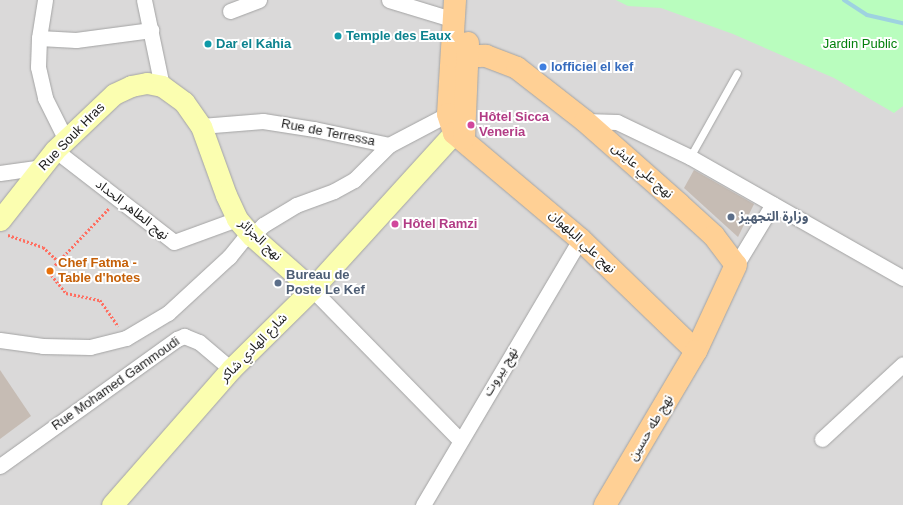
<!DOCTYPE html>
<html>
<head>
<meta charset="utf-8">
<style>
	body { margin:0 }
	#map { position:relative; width:903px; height:505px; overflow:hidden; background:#eeeae1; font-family:Arial,"Noto Sans Arabic",sans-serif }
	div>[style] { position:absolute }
	.residential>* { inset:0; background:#dad9d9 }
	.park>* { inset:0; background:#b9fdbe }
	.stream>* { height:4px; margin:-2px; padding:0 2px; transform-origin:2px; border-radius:2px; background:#9ed2e0 }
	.building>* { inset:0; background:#c6bcb4 }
	.path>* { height:2.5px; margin-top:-1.25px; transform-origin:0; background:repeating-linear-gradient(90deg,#ff6f61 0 2px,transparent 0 4px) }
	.roads { filter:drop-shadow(0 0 1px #a3a3a3) drop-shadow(0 0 1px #a3a3a3) }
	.lane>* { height:7px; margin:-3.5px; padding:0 3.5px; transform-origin:3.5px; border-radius:3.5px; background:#fff }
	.street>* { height:15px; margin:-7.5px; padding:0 7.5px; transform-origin:7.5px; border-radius:7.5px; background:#fff }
	.secondary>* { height:21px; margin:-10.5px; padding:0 10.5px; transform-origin:10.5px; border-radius:10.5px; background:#fbfeb0 }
	.primary>* { height:22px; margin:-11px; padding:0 11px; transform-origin:11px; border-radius:11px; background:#ffd095 }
	.dots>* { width:11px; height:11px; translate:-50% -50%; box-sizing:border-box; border:2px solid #fff; border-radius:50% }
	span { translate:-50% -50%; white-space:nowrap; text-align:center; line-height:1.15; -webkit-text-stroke:4px #fff; paint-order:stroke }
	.culture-label { font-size:13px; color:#0d838f; font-weight:700 }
	.left { translate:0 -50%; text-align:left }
	.park-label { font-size:13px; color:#04810c }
	.shop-label { font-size:13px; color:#366cbe; font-weight:700 }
	.hotel-label { font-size:13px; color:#b23c85; font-weight:700 }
	.street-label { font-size:13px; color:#1c1c1c }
	.service-label { font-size:13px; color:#4e5e75; font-weight:700 }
	.food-label { font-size:13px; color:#c56008; font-weight:700 }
</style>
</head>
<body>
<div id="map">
	<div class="residential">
		<i style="clip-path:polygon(0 0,903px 0,903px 505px,0 505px)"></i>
	</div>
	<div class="park">
		<i style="clip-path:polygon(616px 0,903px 0,903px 106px,894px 113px,834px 78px,733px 34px,661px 8px,628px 6px)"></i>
	</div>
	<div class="stream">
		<i style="left:844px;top:0;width:27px;rotate:33deg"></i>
		<i style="left:867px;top:15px;width:37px;rotate:13deg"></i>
	</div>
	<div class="building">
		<i style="clip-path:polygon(694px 170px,754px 204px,738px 237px,684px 188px)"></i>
		<i style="clip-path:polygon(0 370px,31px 416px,0 439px)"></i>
	</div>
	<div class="path">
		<i style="left:109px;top:209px;width:87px;rotate:133.6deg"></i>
		<i style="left:49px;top:272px;width:27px;rotate:51deg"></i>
		<i style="left:66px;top:293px;width:35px;rotate:12deg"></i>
		<i style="left:100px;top:300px;width:32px;rotate:55deg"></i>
		<i style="left:8px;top:235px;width:37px;rotate:19deg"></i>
		<i style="left:43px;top:247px;width:22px;rotate:43deg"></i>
	</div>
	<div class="roads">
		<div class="lane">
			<i style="left:690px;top:157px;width:96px;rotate:-60.8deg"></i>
		</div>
		<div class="street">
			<i style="left:45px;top:0;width:38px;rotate:99deg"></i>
			<i style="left:39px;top:38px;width:29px;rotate:92deg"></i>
			<i style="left:38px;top:67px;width:32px;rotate:77deg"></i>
			<i style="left:45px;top:98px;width:47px;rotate:63.4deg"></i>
			<i style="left:144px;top:0;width:88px;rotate:78.2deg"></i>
			<i style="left:389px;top:0;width:69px;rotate:16.9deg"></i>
			<i style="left:230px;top:11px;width:31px;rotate:-21deg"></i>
			<i style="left:39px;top:38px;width:37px;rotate:3deg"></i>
			<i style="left:76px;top:40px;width:76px;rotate:-7.6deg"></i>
			<i style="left:585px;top:121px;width:32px;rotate:2deg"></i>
			<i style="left:617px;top:122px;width:81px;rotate:25.6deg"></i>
			<i style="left:690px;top:157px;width:245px;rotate:29.6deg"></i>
			<i style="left:201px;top:126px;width:62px;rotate:-4.6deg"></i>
			<i style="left:263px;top:121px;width:52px;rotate:8.9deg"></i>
			<i style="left:314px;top:129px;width:77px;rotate:12deg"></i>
			<i style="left:389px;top:145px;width:67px;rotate:-27.7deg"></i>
			<i style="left:55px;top:150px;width:150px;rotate:37.7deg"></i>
			<i style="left:174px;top:242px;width:67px;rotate:-20.1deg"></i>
			<i style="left:0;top:173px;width:42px;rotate:-8.1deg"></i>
			<i style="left:252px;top:236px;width:16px;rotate:-45deg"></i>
			<i style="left:263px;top:225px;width:39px;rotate:-31deg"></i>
			<i style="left:296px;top:205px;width:40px;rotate:-20.2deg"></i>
			<i style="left:334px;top:191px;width:23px;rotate:-29deg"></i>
			<i style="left:354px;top:180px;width:49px;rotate:-45deg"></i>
			<i style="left:736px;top:265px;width:71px;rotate:-58.8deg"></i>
			<i style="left:312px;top:289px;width:211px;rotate:45.6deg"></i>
			<i style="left:0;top:340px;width:43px;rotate:7.9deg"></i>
			<i style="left:43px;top:346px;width:47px;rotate:1.2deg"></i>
			<i style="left:90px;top:347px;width:37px;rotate:-14deg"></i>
			<i style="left:126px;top:338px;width:49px;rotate:-30.8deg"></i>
			<i style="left:168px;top:313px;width:83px;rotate:-42.6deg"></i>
			<i style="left:229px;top:257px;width:32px;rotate:-51deg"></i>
			<i style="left:822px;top:439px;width:110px;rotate:-42.8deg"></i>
			<i style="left:0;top:466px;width:218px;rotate:-35.7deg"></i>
			<i style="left:177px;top:339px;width:8px;rotate:-23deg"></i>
			<i style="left:184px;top:336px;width:16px;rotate:22deg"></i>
			<i style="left:199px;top:342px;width:42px;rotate:40.2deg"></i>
			<i style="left:423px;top:505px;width:309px;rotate:-59.4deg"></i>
		</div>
		<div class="secondary">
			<i style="left:0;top:220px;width:89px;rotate:-51.8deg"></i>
			<i style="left:55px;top:150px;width:81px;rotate:-43.5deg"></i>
			<i style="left:114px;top:94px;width:19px;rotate:-25deg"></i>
			<i style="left:131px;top:86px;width:16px;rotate:-11deg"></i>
			<i style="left:147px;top:83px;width:15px;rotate:11deg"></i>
			<i style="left:162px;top:86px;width:27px;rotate:36deg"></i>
			<i style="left:184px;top:102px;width:29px;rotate:55deg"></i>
			<i style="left:201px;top:126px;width:73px;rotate:70.1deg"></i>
			<i style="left:226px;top:195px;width:26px;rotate:65deg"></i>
			<i style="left:237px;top:219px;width:23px;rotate:49deg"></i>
			<i style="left:252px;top:236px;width:80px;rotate:41.5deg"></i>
			<i style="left:112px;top:505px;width:181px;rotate:-48.8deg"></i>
			<i style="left:231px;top:369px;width:114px;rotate:-44.6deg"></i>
			<i style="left:312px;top:289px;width:211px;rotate:-47.7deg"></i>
			<i style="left:454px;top:133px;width:14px;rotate:-39deg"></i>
		</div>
		<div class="primary">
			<i style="left:455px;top:0;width:114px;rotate:93.5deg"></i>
			<i style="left:448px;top:114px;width:20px;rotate:72deg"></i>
			<i style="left:454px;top:133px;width:165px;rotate:40.1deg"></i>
			<i style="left:580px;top:239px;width:161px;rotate:44deg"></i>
			<i style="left:453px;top:57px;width:33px;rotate:-2deg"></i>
			<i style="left:486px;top:56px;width:33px;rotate:21deg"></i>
			<i style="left:517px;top:68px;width:86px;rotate:37.9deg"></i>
			<i style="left:585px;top:121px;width:125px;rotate:41.4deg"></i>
			<i style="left:679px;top:204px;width:47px;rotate:42.4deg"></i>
			<i style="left:714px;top:236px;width:36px;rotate:53deg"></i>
			<i style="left:736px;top:265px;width:95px;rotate:114.9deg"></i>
			<i style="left:696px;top:351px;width:179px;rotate:120.6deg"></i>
			<i style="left:464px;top:138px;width:95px;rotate:-87.6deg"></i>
		</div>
	</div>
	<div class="dots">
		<i style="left:338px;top:36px;background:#0f9aa8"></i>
		<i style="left:208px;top:44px;background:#0f9aa8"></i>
		<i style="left:543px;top:67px;background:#3f7fe0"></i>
		<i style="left:471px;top:125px;background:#d1479c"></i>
		<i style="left:731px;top:217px;background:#5c6f8a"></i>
		<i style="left:395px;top:224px;background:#d1479c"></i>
		<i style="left:50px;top:271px;background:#e8710a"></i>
		<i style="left:278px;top:283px;background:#5c6f8a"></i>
	</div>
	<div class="culture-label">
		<span class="left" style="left:346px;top:36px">Temple des Eaux</span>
		<span class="left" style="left:216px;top:44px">Dar el Kahia</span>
	</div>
	<div class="park-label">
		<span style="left:860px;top:44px">Jardin Public</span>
	</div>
	<div class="shop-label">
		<span class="left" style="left:551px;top:67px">lofficiel el kef</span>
	</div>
	<div class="hotel-label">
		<span class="left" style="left:479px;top:125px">Hôtel Sicca<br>Veneria</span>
		<span class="left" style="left:403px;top:224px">Hôtel Ramzi</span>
	</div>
	<div class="street-label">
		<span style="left:328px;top:133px;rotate:11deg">Rue de Terressa</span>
		<span style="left:72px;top:137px;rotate:-46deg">Rue Souk Hras</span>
		<span style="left:642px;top:171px;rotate:41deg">نهج علي عايش</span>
		<span style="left:132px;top:210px;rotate:38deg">نهج الطاهر الحداد</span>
		<span style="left:260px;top:240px;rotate:44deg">نهج الجزائر</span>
		<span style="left:582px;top:242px;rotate:43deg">نهج علي البلهوان</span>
		<span style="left:254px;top:348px;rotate:-46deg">شارع الهادي شاكر</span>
		<span style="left:501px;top:372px;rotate:-59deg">نهج بيروت</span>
		<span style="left:116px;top:384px;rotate:-35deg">Rue Mohamed Gammoudi</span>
		<span style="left:651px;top:428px;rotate:-59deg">نهج طه حسين</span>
	</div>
	<div class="service-label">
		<span class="left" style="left:739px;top:217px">وزارة التجهيز</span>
		<span class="left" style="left:286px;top:283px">Bureau de<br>Poste Le Kef</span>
	</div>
	<div class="food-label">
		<span class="left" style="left:58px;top:271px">Chef Fatma -<br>Table d'hotes</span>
	</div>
</div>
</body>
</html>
